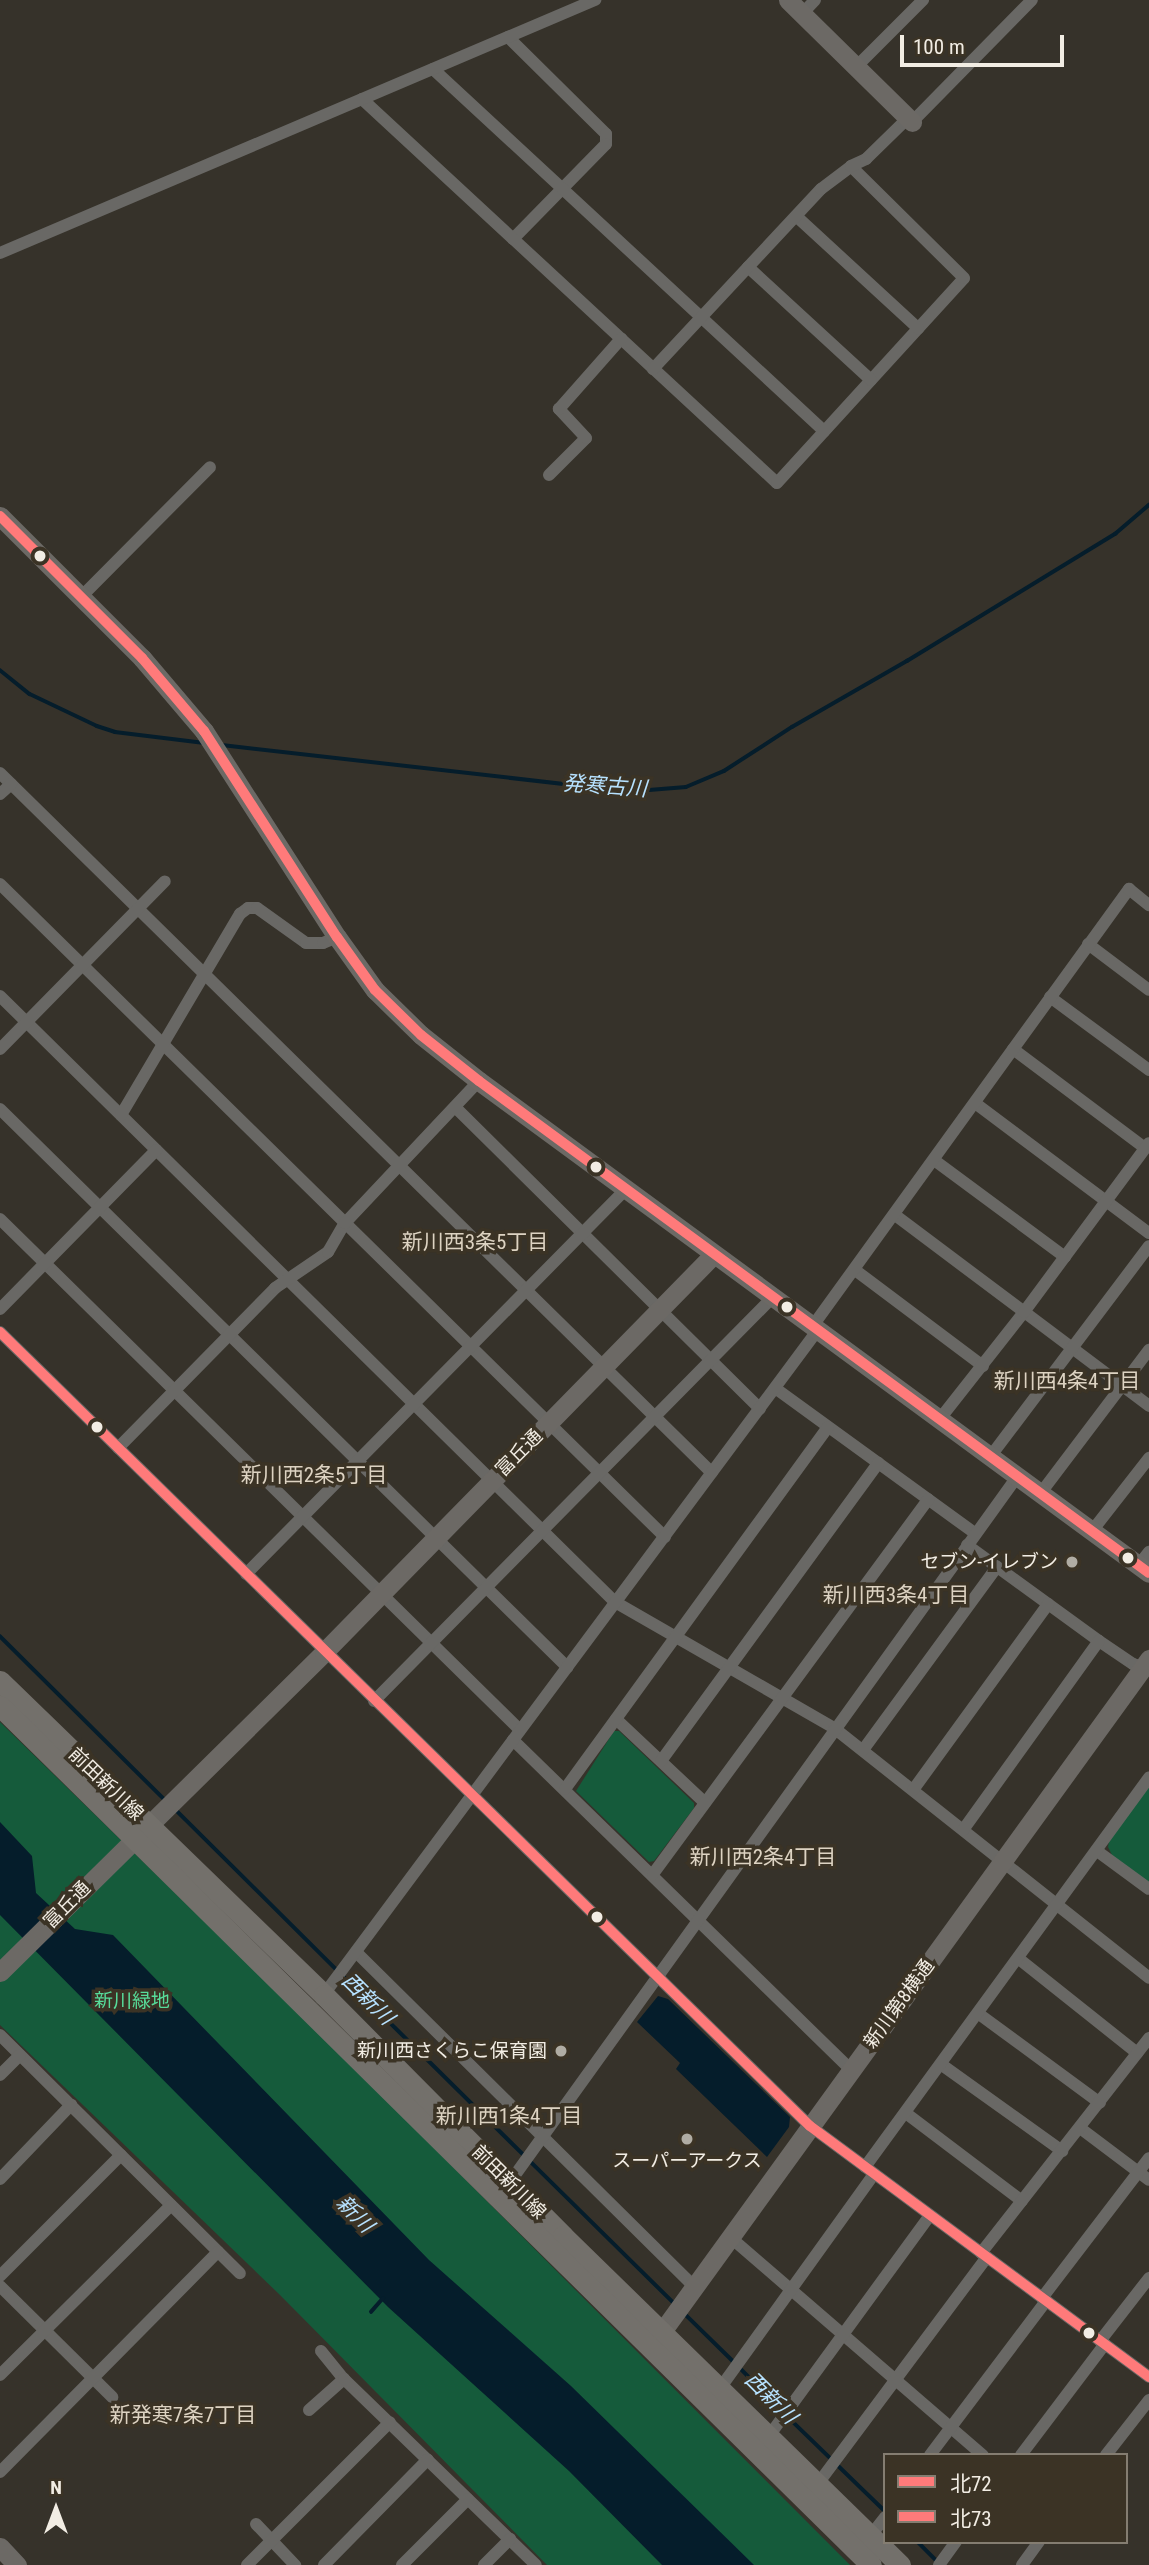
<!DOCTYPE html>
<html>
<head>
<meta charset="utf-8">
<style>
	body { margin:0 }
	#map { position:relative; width:1149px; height:2565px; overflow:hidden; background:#36322a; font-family:"Roboto Condensed","Noto Sans JP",sans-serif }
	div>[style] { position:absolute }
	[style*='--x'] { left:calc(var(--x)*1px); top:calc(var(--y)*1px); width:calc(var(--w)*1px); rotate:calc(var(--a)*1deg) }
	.green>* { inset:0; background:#155b3b }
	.water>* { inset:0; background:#051d2b }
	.stream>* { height:3.5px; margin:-1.75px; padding:0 1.75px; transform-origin:1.75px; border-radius:1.75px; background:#051d2b }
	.street>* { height:12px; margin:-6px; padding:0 6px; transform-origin:6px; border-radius:6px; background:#696865 }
	.secondary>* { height:19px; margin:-9.5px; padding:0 9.5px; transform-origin:9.5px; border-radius:9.5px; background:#6c6965 }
	.primary>* { height:21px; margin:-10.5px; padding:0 10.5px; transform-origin:10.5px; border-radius:10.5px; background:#73706b }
	.bus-1>* { height:10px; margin:-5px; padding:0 5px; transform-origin:5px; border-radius:5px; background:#ff7a7a }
	.bus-2>* { height:10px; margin:-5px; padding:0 5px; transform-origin:5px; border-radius:5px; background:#ff7a7a }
	.dots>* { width:19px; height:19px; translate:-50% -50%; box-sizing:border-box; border:4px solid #3b3325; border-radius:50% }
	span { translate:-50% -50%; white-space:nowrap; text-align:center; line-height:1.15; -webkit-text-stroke:7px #3b3325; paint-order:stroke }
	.street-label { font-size:19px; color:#f2ede4 }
	.poi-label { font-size:19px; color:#f2ede4 }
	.right { translate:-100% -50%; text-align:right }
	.park-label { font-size:19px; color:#57dc9a }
	.water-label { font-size:21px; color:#b7e2ff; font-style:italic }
	.neighbourhood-label { font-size:21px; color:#ddd3c2 }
	.legend { position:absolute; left:883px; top:2453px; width:245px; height:91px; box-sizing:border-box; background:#3b3325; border:2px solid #847d71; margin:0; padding:9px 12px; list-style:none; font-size:21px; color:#f2ede4 }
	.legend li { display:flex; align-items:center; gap:14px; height:35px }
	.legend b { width:35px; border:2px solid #847d71 }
	.north { position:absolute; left:21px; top:2474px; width:70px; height:70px; -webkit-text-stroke:5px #3b3325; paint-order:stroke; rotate:0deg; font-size:19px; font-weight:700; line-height:28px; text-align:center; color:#f2ede4 }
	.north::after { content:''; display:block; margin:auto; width:24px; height:32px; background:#f2ede4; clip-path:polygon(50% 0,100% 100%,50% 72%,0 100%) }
	.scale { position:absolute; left:900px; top:35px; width:164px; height:32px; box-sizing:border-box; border:4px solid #f2ede4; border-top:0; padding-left:9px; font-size:21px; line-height:24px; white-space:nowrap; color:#f2ede4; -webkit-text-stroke:5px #3b3325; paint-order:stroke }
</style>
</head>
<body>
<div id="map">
	<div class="green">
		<i style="clip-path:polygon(0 1722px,348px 2062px,850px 2565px,547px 2565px,280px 2295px,0 2025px)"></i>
		<i style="clip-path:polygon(614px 1731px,619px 1731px,694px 1803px,694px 1808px,654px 1861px,649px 1862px,576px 1791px)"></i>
		<i style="clip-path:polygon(1149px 1786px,1149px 1885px,1117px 1865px,1108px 1847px,1111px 1831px)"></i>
	</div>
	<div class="water">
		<i style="clip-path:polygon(0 1822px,32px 1856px,36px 1893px,75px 1929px,113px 1935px,429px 2260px,571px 2386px,754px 2565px,662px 2565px,569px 2471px,388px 2307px,0 1915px)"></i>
		<i style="clip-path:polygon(658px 1996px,668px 1999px,790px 2117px,789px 2127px,767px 2157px,676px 2069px,680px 2063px,637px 2022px)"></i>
	</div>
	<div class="stream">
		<i style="--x:0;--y:670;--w:38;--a:39"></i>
		<i style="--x:30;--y:694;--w:74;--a:25.5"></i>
		<i style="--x:97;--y:726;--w:19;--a:18"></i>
		<i style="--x:115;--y:732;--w:90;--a:7"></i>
		<i style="--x:222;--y:745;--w:372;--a:6.5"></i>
		<i style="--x:592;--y:787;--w:45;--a:5.1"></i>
		<i style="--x:637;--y:791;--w:49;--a:-4.7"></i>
		<i style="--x:686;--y:787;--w:41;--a:-22.8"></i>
		<i style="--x:724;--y:771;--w:81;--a:-32.9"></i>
		<i style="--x:792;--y:727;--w:133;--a:-29.9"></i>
		<i style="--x:907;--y:661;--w:244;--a:-31.4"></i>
		<i style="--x:1115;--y:534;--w:45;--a:-40.5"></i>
		<i style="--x:0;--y:1636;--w:234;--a:44.8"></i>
		<i style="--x:174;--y:1808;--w:231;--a:44.8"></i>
		<i style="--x:343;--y:1976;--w:255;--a:44.7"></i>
		<i style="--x:530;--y:2161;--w:202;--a:44.6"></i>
		<i style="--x:371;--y:2312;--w:18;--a:-49"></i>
		<i style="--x:684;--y:2313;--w:70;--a:44.4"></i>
		<i style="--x:739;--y:2367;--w:62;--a:45"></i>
		<i style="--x:788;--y:2417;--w:135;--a:44.1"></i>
		<i style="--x:918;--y:2542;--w:27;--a:45"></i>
	</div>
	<div class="street">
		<i style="--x:802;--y:14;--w:19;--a:-47"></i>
		<i style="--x:508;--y:37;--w:138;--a:44.7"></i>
		<i style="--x:606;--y:134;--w:10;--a:90"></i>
		<i style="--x:606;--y:144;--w:133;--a:134.4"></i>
		<i style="--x:856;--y:67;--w:95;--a:-45"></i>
		<i style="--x:433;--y:69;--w:533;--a:42.79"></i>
		<i style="--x:362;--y:99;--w:565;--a:42.78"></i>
		<i style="--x:777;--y:483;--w:277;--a:-47.6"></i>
		<i style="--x:964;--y:278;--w:159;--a:-135.3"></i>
		<i style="--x:912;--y:122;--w:171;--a:-45.5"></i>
		<i style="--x:796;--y:216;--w:166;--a:42.6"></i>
		<i style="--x:0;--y:253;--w:647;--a:-23.04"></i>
		<i style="--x:748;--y:267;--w:167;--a:42.6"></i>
		<i style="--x:653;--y:369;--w:246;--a:-47"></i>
		<i style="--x:821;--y:189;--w:38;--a:-37"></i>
		<i style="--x:851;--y:166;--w:17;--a:-25"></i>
		<i style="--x:866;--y:159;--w:59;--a:-44.3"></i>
		<i style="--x:549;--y:475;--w:52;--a:-45"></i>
		<i style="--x:586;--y:438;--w:40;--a:-133"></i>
		<i style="--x:559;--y:409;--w:94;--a:-48.5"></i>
		<i style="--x:81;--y:597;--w:183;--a:-45.2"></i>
		<i style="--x:0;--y:773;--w:998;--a:44.51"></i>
		<i style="--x:0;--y:794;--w:15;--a:-42"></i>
		<i style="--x:0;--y:884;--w:932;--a:44.48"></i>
		<i style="--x:1088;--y:944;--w:76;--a:37"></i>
		<i style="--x:0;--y:996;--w:863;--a:44.58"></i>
		<i style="--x:615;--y:1602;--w:253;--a:29.9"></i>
		<i style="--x:834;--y:1728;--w:402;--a:38.4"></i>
		<i style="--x:1050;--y:997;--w:123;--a:36.4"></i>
		<i style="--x:0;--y:1049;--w:235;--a:-45.5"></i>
		<i style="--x:1013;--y:1049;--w:165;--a:36.9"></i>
		<i style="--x:975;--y:1103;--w:217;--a:36.8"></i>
		<i style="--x:455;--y:1107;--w:429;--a:44.7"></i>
		<i style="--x:0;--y:1109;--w:796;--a:44.54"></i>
		<i style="--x:121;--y:1115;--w:234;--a:-59.4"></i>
		<i style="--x:240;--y:914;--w:10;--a:-37"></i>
		<i style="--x:248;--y:908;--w:9;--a:0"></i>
		<i style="--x:257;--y:908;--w:60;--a:35.5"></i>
		<i style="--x:306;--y:943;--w:17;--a:0"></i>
		<i style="--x:323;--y:943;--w:15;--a:-23"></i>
		<i style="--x:934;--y:1160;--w:163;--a:36.5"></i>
		<i style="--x:895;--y:1215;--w:318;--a:36.9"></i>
		<i style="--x:0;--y:1219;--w:729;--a:44.5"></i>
		<i style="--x:855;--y:1270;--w:160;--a:36.9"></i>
		<i style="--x:0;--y:1309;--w:223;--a:-45.5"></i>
		<i style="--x:812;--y:1327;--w:541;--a:-54.11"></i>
		<i style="--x:1129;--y:889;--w:26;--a:39"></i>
		<i style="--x:0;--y:1332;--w:1134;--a:44.43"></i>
		<i style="--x:810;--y:2126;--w:422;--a:36.5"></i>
		<i style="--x:775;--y:1388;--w:248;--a:36"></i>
		<i style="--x:939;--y:1420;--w:137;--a:-51.8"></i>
		<i style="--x:1024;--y:1312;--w:210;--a:-53.5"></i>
		<i style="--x:118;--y:1448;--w:224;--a:-45.5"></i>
		<i style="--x:275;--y:1288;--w:64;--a:-34.2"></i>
		<i style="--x:328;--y:1252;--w:34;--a:-60"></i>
		<i style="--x:345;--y:1223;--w:195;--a:-46.7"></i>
		<i style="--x:990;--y:1457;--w:264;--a:-53"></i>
		<i style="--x:1040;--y:1494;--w:181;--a:-52.9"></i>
		<i style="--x:1092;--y:1531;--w:93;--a:-52"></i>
		<i style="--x:967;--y:1545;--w:163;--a:36"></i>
		<i style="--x:1099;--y:1641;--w:41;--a:34.1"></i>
		<i style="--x:1133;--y:1664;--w:17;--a:17"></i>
		<i style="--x:1138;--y:1566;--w:18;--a:-52"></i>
		<i style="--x:246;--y:1574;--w:541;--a:-45.37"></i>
		<i style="--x:374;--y:1701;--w:568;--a:-45.36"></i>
		<i style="--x:616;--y:1719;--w:122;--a:43.3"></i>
		<i style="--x:513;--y:1740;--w:472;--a:44.3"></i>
		<i style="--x:863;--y:1750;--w:227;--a:-53.8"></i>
		<i style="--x:661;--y:1761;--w:369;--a:-53.9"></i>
		<i style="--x:565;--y:1789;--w:447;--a:-54"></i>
		<i style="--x:913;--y:1790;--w:230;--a:-54"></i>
		<i style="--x:963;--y:1830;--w:233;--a:-54.3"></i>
		<i style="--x:1097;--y:1851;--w:64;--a:36.2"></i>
		<i style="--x:653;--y:1874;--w:465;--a:-53.7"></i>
		<i style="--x:356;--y:1952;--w:475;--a:44.7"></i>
		<i style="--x:1019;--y:1959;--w:151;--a:38.5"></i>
		<i style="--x:322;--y:1997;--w:830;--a:-53.38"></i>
		<i style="--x:979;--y:2014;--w:150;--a:36.3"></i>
		<i style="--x:0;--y:2035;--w:338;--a:44.8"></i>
		<i style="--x:942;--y:2065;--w:148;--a:35.6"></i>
		<i style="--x:0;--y:2075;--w:28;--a:-45"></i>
		<i style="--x:907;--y:2114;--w:144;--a:37.1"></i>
		<i style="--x:1080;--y:2128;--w:86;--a:37"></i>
		<i style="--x:865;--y:2167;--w:482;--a:-53.9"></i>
		<i style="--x:0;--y:2179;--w:103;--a:-46.2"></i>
		<i style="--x:510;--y:2182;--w:868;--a:-54.28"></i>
		<i style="--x:730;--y:2237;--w:334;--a:40.8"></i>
		<i style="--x:981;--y:2253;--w:273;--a:-52"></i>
		<i style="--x:0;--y:2276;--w:171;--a:-45"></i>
		<i style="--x:0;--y:2286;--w:158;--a:44.7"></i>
		<i style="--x:1042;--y:2298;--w:176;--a:-52.6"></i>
		<i style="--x:1100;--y:2341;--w:80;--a:-52.1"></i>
		<i style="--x:321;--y:2351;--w:36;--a:51"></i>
		<i style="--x:0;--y:2375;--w:241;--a:-44.8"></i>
		<i style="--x:721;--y:2387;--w:262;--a:-54.3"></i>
		<i style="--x:309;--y:2410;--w:47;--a:-41.5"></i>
		<i style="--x:344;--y:2379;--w:267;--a:44.1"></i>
		<i style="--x:769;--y:2436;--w:273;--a:-53.9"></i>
		<i style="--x:930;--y:2455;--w:193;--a:-53"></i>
		<i style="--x:1021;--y:2455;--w:139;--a:-52.9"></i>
		<i style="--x:1106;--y:2455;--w:70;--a:-52"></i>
		<i style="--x:0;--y:2472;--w:310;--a:-45.3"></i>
		<i style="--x:817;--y:2485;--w:284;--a:-53.3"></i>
		<i style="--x:256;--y:2524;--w:57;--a:46.4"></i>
		<i style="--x:868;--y:2539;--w:28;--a:-52"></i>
		<i style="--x:247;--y:2565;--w:202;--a:-45"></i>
		<i style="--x:324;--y:2565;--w:148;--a:-45.5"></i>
		<i style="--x:402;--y:2565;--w:93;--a:-45"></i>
		<i style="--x:484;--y:2565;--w:37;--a:-45"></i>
		<i style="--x:939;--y:2565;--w:29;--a:-54"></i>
		<i style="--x:1022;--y:2565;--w:29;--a:-54"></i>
	</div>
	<div class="secondary">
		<i style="--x:788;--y:0;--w:174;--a:44.5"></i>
		<i style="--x:0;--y:516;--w:201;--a:45"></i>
		<i style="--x:142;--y:658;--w:96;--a:49.7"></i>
		<i style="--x:204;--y:731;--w:245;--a:57.2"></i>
		<i style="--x:337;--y:937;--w:65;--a:54.4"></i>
		<i style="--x:375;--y:990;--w:64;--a:44.4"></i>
		<i style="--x:421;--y:1035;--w:74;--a:38.4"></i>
		<i style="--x:479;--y:1081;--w:831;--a:36.29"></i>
		<i style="--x:0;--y:1972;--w:455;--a:-44.6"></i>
		<i style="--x:324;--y:1652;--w:557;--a:-45.58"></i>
		<i style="--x:653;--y:2344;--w:846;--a:-54.09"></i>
		<i style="--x:0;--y:2547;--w:25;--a:47"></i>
	</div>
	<div class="primary">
		<i style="--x:0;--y:1681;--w:451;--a:44.1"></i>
		<i style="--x:324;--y:1995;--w:339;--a:45.2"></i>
		<i style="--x:563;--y:2236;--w:471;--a:44.3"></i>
		<i style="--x:0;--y:1706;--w:1223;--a:44.6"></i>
	</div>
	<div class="bus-1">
		<i style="--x:0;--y:1332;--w:1134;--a:44.43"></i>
		<i style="--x:810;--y:2126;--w:422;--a:36.5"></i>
	</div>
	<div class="bus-2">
		<i style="--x:0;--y:516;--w:201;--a:45"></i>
		<i style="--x:142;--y:658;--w:96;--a:49.7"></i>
		<i style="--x:204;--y:731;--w:245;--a:57.2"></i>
		<i style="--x:337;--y:937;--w:65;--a:54.4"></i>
		<i style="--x:375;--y:990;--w:64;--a:44.4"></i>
		<i style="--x:421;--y:1035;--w:74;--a:38.4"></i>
		<i style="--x:479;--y:1081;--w:831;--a:36.29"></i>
	</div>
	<div class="dots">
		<i style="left:40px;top:556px;background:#f2ede4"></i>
		<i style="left:596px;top:1167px;background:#f2ede4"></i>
		<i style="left:787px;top:1307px;background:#f2ede4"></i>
		<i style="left:97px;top:1427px;background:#f2ede4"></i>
		<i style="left:1128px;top:1558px;background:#f2ede4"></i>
		<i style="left:1072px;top:1562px;background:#b0aca3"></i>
		<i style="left:597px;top:1917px;background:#f2ede4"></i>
		<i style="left:561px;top:2051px;background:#b0aca3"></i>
		<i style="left:687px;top:2139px;background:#b0aca3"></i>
		<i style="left:1089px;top:2333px;background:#f2ede4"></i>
	</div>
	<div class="street-label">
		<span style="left:519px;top:1453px;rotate:-45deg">富丘通</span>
		<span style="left:106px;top:1784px;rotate:44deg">前田新川線</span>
		<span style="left:67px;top:1905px;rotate:-45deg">富丘通</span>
		<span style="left:899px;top:2004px;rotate:-54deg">新川第8横通</span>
		<span style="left:509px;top:2182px;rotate:45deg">前田新川線</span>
	</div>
	<div class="poi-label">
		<span class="right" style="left:1058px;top:1562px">セブン-イレブン</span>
		<span class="right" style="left:547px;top:2051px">新川西さくらこ保育園</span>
		<span style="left:687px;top:2161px">スーパーアークス</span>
	</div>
	<div class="park-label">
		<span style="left:132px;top:2001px">新川緑地</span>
	</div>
	<div class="water-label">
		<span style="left:605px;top:786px;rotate:4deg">発寒古川</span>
		<span style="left:368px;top:1999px;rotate:45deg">西新川</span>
		<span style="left:355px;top:2214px;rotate:45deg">新川</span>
		<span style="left:771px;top:2398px;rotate:45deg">西新川</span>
	</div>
	<div class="neighbourhood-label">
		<span style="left:475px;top:1242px">新川西3条5丁目</span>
		<span style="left:1067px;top:1381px">新川西4条4丁目</span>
		<span style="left:314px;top:1475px">新川西2条5丁目</span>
		<span style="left:896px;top:1595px">新川西3条4丁目</span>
		<span style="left:763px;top:1857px">新川西2条4丁目</span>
		<span style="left:509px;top:2116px">新川西1条4丁目</span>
		<span style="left:183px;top:2415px">新発寒7条7丁目</span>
	</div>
	<ul class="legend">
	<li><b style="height:9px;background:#ff7a7a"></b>北72</li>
	<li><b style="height:9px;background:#ff7a7a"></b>北73</li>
	</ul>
	<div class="north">N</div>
	<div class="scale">100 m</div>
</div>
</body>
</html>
